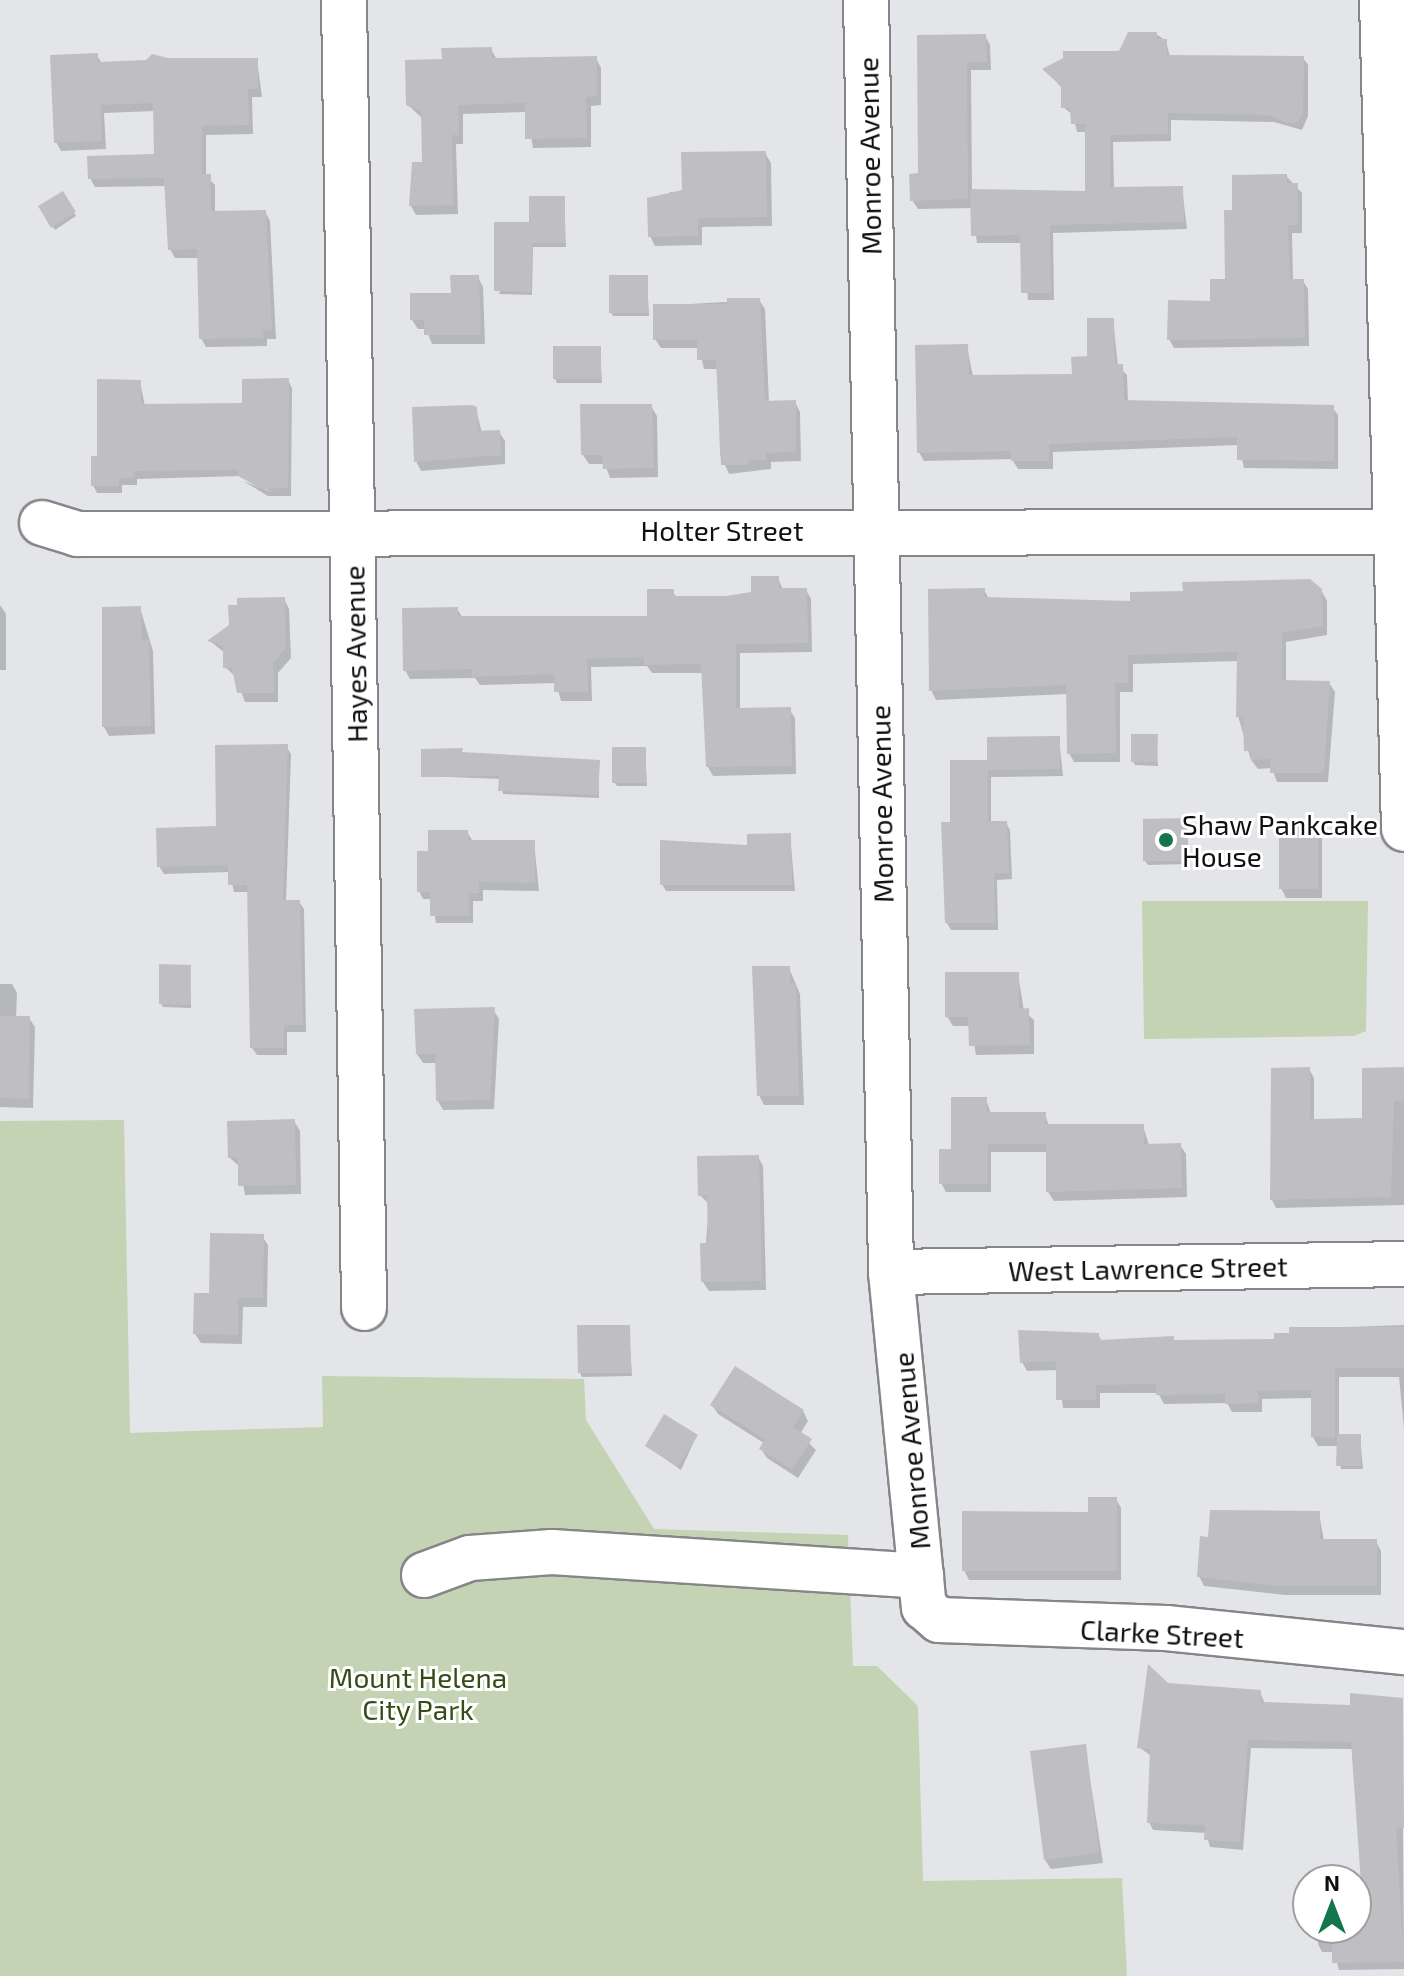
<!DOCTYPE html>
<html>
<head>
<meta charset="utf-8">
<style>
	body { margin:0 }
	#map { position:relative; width:1404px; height:1976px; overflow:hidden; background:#e4e5e9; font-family:"Exo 2",sans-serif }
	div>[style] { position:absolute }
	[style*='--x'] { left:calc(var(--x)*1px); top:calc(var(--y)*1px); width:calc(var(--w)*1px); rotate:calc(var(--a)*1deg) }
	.green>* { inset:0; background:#c3d3b3 }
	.shadow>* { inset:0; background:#0003 }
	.building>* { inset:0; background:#bfbfc3 }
	.roads { filter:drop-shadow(2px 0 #86868a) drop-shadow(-2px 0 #86868a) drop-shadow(0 2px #86868a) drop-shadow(0 -2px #86868a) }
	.minor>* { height:44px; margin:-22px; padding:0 22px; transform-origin:22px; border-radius:22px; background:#fff }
	.dots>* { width:22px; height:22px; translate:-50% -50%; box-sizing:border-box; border:4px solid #fff; border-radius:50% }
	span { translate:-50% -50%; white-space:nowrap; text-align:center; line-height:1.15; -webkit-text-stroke:6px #fff; paint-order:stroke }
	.street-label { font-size:28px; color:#0f1011 }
	.poi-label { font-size:28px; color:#0f1011 }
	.left { translate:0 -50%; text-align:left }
	.park-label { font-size:28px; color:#354c17 }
	.north { position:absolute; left:1292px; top:1864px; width:80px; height:80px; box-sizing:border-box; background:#fff; border:2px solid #9f9fa0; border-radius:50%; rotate:0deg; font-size:22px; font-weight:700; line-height:32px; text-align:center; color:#0f1011 }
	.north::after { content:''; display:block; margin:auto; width:28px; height:36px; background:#15764d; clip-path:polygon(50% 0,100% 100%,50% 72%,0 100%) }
</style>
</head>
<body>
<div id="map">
	<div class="green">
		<i style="clip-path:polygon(1142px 901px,1368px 901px,1366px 1031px,1354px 1036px,1144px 1039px)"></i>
		<i style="clip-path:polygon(124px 1120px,130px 1433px,323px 1427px,322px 1376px,584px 1379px,586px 1420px,654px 1529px,848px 1535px,853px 1666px,877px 1666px,918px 1706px,923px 1881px,1122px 1878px,1127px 1976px,0 1976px,0 1121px)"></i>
	</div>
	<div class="shadow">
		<i style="clip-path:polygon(1156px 34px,1166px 41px,1170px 57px,1303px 58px,1308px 65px,1308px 116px,1302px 130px,1274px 122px,1171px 120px,1171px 141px,1113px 142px,1114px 189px,1182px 188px,1187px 229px,1053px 233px,1054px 300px,1028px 300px,1023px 243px,977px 243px,972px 208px,918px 209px,912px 200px,920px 175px,919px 37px,985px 36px,990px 45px,991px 70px,971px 70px,972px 191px,1087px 193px,1087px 132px,1077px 132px,1073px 115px,1063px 107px,1063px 89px,1045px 70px,1121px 53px)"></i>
		<i style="clip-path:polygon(491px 49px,497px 60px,596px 58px,601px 68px,601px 105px,591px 106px,591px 147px,533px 148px,527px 112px,463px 114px,463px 144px,456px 144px,458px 214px,416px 215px,411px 206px,424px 164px,423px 119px,408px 105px,444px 61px)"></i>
		<i style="clip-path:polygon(97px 55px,102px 64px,257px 60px,262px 97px,252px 97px,253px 134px,206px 135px,206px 176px,215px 185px,215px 213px,265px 212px,270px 221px,276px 339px,267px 339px,267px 346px,206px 347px,201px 338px,199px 258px,175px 258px,170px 249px,166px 186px,95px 187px,90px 178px,156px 156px,155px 111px,104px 113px,106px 149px,61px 151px,56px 142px)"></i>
		<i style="clip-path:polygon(765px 153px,771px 163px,772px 226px,702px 227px,702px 245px,655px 246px,650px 236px,670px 192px,684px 192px)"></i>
		<i style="clip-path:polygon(1286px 176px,1302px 193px,1302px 233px,1292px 233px,1293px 281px,1303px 281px,1308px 289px,1309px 346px,1174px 348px,1169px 339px,1212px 303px,1227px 281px,1234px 212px)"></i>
		<i style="clip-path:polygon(62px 194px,76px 216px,55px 230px,41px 207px)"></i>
		<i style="clip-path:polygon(564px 198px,566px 247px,533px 247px,532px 295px,499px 294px,531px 224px)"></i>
		<i style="clip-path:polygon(478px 277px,483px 287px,485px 344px,432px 344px,426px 329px,418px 329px,412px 320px)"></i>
		<i style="clip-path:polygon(647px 277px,649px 316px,613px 316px,611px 312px)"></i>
		<i style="clip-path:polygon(759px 300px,765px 309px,769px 403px,795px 402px,800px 412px,801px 461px,771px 462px,771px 469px,729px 474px,720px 454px,718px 369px,704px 369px,699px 348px,661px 348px,655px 339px,655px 306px)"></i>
		<i style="clip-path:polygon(1113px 320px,1118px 366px,1127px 375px,1128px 402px,1332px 407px,1338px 415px,1338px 469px,1244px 468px,1239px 445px,1053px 452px,1053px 469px,1018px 469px,1012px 459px,924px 461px,919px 452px,967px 346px,973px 377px,1074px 376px)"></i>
		<i style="clip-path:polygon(600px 348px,602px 383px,557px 383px,555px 379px)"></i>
		<i style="clip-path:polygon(288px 380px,292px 388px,291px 496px,268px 496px,243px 481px,272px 492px,241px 476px,137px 479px,137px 485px,122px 485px,122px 493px,97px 493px,93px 485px,99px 458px,140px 382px,145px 406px,244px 405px)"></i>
		<i style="clip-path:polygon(651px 406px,657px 416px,658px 477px,610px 478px,605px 464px,589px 464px,583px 455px)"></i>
		<i style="clip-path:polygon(476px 409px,482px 433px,499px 432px,505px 441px,505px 464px,421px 471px,416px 461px)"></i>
		<i style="clip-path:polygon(778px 578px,783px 590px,806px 590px,811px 599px,812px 652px,740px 653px,740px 709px,789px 709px,795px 718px,796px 774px,713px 776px,708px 767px,703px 673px,652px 673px,647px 666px,591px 667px,592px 701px,561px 701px,556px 683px,480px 685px,475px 678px,410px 679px,405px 670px,457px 609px,463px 618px,649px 618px,672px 591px,677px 598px,727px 598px,753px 593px)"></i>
		<i style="clip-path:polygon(984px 590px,989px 599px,1132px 603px,1321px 590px,1327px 601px,1327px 635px,1286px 642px,1286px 682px,1329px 683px,1335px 692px,1328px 782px,1277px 782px,1272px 768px,1258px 769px,1251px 760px,1238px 716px,1238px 661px,1133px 664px,1133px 692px,1120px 692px,1120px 762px,1074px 762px,1069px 753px,1068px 694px,936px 700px,931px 690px)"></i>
		<i style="clip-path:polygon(284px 599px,289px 609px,291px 658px,278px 673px,278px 702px,245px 702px,236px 677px,225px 667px,225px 653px,210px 641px)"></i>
		<i style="clip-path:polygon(0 605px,6px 614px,6px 670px,0 670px)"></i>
		<i style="clip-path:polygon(140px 608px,153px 651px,155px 734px,109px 736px,104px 727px)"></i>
		<i style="clip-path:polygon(1156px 736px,1158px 766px,1135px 765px,1133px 761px)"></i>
		<i style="clip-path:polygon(1059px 738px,1063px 776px,991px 777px,991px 823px,1006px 823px,1010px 830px,1012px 879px,997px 880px,998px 930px,951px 930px,947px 923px,952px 824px,989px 762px)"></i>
		<i style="clip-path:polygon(286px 746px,291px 754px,286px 902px,299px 902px,304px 909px,306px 1032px,287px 1032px,287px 1055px,257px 1055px,252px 1048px,249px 892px,234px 892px,230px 872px,164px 874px,159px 866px,218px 828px)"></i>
		<i style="clip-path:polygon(645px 749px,647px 786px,617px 786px,614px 782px)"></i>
		<i style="clip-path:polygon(598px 762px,599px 798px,503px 794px,501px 779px,423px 776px)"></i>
		<i style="clip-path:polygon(1187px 820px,1189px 864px,1148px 865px,1145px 861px)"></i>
		<i style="clip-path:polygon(1317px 824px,1322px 834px,1322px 898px,1286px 898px,1281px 888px)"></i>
		<i style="clip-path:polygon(467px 832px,472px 840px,534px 842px,539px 891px,483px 890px,483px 901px,473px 901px,473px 923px,436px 923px,432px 899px,423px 899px,419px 891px,430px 853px)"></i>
		<i style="clip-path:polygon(790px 835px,795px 891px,666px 891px,662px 884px)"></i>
		<i style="clip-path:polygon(190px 967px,191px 1008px,163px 1007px,161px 1003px)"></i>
		<i style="clip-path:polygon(789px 968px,800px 994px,804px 1105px,764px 1105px,759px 1095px)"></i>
		<i style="clip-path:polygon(1018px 974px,1024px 1011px,1034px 1020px,1034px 1054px,976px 1055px,971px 1026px,953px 1026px,947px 1016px)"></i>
		<i style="clip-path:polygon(0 984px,12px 984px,17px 993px,16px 1018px,29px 1018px,35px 1027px,33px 1108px,0 1107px)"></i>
		<i style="clip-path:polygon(493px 1009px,499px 1019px,494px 1109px,443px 1110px,438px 1101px,437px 1063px,423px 1063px,417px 1054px)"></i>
		<i style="clip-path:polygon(1309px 1069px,1314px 1078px,1314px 1120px,1364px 1120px,1404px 1069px,1404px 1205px,1276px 1208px,1272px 1200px)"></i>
		<i style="clip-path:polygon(986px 1099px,991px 1114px,1045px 1114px,1049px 1126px,1143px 1126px,1149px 1145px,1180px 1145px,1186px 1154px,1187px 1197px,1054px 1201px,1048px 1192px,1048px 1152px,991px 1152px,991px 1192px,946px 1192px,941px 1183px,953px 1151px)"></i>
		<i style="clip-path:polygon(294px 1121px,300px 1131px,301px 1194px,245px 1195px,240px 1167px,230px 1158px)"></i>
		<i style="clip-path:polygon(758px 1157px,763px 1166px,766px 1290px,709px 1291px,703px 1282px,709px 1204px,700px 1195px)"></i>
		<i style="clip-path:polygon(262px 1236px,268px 1245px,267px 1307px,243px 1307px,242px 1344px,201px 1343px,195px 1334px,211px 1295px)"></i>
		<i style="clip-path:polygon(1404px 1325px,1404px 1428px,1399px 1377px,1339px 1377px,1339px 1436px,1360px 1436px,1363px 1469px,1341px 1469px,1338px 1446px,1318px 1446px,1313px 1437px,1313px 1398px,1262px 1399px,1262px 1412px,1232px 1412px,1227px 1403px,1164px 1404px,1158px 1393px,1100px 1393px,1100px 1408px,1063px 1408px,1058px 1370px,1027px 1371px,1022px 1362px,1098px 1334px,1102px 1342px,1276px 1341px,1291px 1335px,1291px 1329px)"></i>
		<i style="clip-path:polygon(629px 1327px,632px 1376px,582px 1377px,580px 1373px)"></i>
		<i style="clip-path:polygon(712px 1405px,803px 1411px,808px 1421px,800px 1434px,816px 1450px,798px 1478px,767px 1458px,761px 1449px,765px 1444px,718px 1414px)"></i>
		<i style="clip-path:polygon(696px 1437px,681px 1470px,647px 1446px)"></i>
		<i style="clip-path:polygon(1116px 1499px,1121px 1508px,1121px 1580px,969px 1580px,964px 1570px)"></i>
		<i style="clip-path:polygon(1319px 1513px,1324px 1541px,1376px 1541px,1381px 1551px,1381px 1595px,1285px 1595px,1204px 1586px,1199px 1576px,1209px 1539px)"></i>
		<i style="clip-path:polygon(1167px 1684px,1260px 1692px,1265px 1704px,1352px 1708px,1402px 1700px,1404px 1969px,1339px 1970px,1334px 1952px,1322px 1952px,1318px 1944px,1318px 1928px,1356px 1928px,1356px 1915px,1365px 1914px,1353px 1749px,1251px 1748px,1243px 1850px,1210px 1847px,1206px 1833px,1153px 1830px,1149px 1822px,1151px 1756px,1139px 1747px)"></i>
		<i style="clip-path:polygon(1085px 1746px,1103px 1863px,1051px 1869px,1045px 1860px)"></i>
	</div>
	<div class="building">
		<i style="clip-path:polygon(1128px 32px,1157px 32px,1157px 39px,1167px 39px,1167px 55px,1304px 56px,1303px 113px,1297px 123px,1287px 123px,1268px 115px,1168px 113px,1168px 134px,1110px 135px,1110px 187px,1183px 186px,1184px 222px,1050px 225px,1051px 293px,1021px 293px,1020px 235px,971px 236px,970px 189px,1085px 191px,1085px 124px,1071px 124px,1070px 108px,1061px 108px,1061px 86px,1042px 69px,1063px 58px,1063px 51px,1119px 51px)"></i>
		<i style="clip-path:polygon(986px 34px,987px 62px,967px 62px,968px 199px,910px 201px,909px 174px,918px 173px,917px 35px)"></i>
		<i style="clip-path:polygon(492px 47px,492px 58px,597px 56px,597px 96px,586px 97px,587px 138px,525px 139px,525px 103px,458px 105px,459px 135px,452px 135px,453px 205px,409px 206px,412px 162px,422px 162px,421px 112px,406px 105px,405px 60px,442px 59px,441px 48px)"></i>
		<i style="clip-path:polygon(98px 53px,98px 62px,146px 60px,152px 54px,168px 58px,258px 58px,258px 89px,248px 89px,249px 125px,202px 126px,202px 174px,211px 174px,211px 211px,266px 210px,272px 330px,263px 331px,263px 338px,199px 339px,197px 249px,168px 250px,164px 178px,88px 179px,87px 156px,154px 154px,153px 103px,101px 105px,102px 141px,54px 143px,50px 55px)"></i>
		<i style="clip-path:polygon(766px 151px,767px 217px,698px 218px,698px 236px,648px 237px,647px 198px,682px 190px,681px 152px)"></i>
		<i style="clip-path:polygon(1287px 174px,1287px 183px,1298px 183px,1298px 225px,1288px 225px,1290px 279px,1304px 279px,1305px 338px,1167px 340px,1168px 300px,1210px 301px,1210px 279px,1225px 279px,1224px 210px,1232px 210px,1232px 175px)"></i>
		<i style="clip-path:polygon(63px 191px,76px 212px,51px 228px,38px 206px)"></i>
		<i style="clip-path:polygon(529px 196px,565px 196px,565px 243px,532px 243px,531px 292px,494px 291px,494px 222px,529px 222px)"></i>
		<i style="clip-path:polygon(450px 275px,479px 275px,481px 335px,424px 335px,424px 320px,410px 320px,410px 293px,451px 293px)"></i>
		<i style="clip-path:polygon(609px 275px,648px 275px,648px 313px,609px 313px)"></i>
		<i style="clip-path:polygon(727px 298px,760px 298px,765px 401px,796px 400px,796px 452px,766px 453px,767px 460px,748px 460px,748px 465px,721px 465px,716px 360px,697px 360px,697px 340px,653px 340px,653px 304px,727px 304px)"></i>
		<i style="clip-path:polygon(1087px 318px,1114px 318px,1115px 364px,1123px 364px,1124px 400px,1334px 405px,1334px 461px,1237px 460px,1237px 437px,1049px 444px,1049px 461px,1011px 461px,1011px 451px,917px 453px,915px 345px,968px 344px,969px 375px,1072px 374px,1071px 357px,1087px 356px)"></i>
		<i style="clip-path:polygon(553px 346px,601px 346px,601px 379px,553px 379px)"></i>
		<i style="clip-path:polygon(289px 378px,288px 488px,262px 489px,238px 476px,238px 470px,134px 471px,134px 478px,119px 478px,119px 486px,91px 486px,91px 456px,97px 456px,97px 379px,141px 380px,141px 404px,242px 403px,242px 379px)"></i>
		<i style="clip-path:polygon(580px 404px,652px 404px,654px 468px,603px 469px,602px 455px,581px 455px)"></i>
		<i style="clip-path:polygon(472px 405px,477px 407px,478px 431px,500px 430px,501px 455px,414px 462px,412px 407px)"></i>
		<i style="clip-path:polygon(751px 576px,779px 576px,779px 588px,807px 588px,808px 643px,736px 644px,736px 708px,791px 707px,792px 766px,706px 767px,701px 664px,644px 665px,644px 657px,587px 659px,588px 692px,554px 692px,554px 674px,472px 677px,472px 669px,403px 671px,402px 608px,458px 607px,458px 616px,647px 616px,647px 589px,674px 589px,674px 596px,726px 596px,751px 592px)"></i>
		<i style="clip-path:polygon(1310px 579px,1322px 589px,1323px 626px,1282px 633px,1282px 680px,1330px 681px,1324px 773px,1270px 773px,1270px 759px,1251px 760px,1251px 751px,1244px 751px,1243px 717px,1236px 717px,1237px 652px,1128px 655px,1128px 683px,1115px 683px,1116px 753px,1067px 754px,1066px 685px,929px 691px,928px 589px,985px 588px,985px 597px,1130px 601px,1130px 592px,1183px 591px,1182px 582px)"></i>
		<i style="clip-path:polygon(285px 597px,286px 648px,273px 663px,274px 693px,237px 693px,232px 668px,223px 668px,223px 646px,207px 641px,229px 625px,228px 605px,237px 605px,237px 598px)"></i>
		<i style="clip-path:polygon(141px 606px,142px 640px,149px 640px,151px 726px,102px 727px,102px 607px)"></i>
		<i style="clip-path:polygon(1131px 734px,1158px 734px,1157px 762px,1131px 762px)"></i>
		<i style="clip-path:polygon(1060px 736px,1060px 769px,988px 770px,988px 821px,1007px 821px,1009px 873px,994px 873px,995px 923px,945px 923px,941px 822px,950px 822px,950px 760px,987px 760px,987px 737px)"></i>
		<i style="clip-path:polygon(288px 744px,283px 900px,300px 900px,303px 1025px,284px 1025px,284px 1048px,250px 1048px,247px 885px,228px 885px,228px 865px,157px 867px,156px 828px,216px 826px,215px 745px)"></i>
		<i style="clip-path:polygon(612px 747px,646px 747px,646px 783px,612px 783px)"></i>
		<i style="clip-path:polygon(463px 748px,462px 752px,600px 760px,598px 795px,498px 791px,499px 776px,421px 777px,421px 749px)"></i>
		<i style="clip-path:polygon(1188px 818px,1188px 861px,1143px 861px,1143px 819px)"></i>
		<i style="clip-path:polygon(1279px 822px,1318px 822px,1318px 889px,1279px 889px)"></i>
		<i style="clip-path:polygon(428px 830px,468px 830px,468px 840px,535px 840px,535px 883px,479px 882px,479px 893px,469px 893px,469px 916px,430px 916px,430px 892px,417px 892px,417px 851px,428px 851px)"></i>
		<i style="clip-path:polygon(791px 833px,792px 885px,660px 885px,660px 840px,747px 845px,747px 834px)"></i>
		<i style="clip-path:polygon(159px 964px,191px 965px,190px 1005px,159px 1004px)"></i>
		<i style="clip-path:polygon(752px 966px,790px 966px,790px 983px,796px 983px,799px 1096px,757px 1096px)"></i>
		<i style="clip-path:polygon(945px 972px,1019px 972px,1019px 1009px,1029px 1008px,1030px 1045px,969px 1046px,968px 1017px,945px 1017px)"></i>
		<i style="clip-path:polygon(495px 1007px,490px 1100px,436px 1101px,435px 1054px,416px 1054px,414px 1009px)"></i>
		<i style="clip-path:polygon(0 1016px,30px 1016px,29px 1099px,0 1098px)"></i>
		<i style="clip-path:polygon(1310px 1067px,1310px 1119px,1362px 1118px,1362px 1068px,1404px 1067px,1404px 1101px,1394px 1101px,1391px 1197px,1270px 1200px,1271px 1068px)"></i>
		<i style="clip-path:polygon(951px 1097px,987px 1097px,987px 1112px,1046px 1112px,1046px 1144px,988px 1144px,988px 1184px,939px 1184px,939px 1149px,951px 1149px)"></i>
		<i style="clip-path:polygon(295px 1119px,296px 1185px,238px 1186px,238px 1158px,228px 1158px,227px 1121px)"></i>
		<i style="clip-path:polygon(1046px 1124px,1144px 1124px,1144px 1144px,1181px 1143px,1182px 1188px,1046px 1192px)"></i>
		<i style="clip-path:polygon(759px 1155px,762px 1281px,701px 1282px,700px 1243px,708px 1243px,707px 1195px,698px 1196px,697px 1156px)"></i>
		<i style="clip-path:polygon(210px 1233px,264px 1234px,263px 1298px,238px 1298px,238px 1335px,193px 1334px,194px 1293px,209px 1293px)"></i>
		<i style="clip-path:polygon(577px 1325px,630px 1325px,631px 1373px,578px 1373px)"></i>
		<i style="clip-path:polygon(1289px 1327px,1404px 1327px,1404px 1368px,1335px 1368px,1335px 1438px,1311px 1437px,1311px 1390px,1258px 1391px,1258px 1403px,1225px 1404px,1225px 1394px,1156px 1395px,1156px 1384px,1096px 1385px,1096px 1400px,1056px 1400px,1056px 1361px,1020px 1363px,1018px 1330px,1099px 1333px,1099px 1340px,1174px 1336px,1174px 1340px,1274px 1339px,1274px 1333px,1289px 1333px)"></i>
		<i style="clip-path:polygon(735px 1366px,804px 1410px,793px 1427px,812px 1439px,792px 1469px,759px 1449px,765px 1439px,710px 1405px)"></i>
		<i style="clip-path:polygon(664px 1414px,698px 1435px,678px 1467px,645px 1446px)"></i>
		<i style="clip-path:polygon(1337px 1434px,1361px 1434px,1361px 1466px,1336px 1466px)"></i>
		<i style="clip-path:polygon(1088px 1497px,1117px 1497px,1117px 1571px,962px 1571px,962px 1511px,1088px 1512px)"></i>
		<i style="clip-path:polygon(1210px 1510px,1320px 1511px,1320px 1539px,1377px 1539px,1377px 1586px,1278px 1586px,1197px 1577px,1200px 1536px,1208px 1537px)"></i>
		<i style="clip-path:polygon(1148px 1664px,1168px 1683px,1261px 1690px,1261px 1702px,1350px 1705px,1350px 1693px,1403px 1698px,1404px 1828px,1396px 1828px,1404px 1962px,1332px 1963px,1332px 1928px,1356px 1928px,1356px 1913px,1363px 1912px,1351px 1742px,1248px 1740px,1240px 1842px,1204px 1840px,1205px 1825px,1147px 1823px,1150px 1749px,1137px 1748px)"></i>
		<i style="clip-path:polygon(1086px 1744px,1099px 1853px,1044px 1860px,1030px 1751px)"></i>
	</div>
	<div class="roads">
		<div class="minor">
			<i style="--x:344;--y:0;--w:1308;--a:89.12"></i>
			<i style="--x:866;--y:0;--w:1272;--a:88.87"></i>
			<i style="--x:891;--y:1272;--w:337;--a:84.4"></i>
			<i style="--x:924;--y:1607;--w:20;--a:41"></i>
			<i style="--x:939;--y:1620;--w:227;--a:2"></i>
			<i style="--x:1166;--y:1628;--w:239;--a:5.8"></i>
			<i style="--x:1382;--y:0;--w:829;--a:88.48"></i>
			<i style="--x:42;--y:523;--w:37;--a:17"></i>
			<i style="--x:77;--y:534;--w:1327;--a:-0.09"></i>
			<i style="--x:891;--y:1272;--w:513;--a:-0.89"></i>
			<i style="--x:424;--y:1575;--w:49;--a:-20.3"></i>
			<i style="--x:470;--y:1558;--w:82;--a:-4.2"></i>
			<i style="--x:552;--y:1552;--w:370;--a:3.7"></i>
		</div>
	</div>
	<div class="dots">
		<i style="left:1166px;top:840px;background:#15764d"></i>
	</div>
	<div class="street-label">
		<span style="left:869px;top:156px;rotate:-91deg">Monroe Avenue</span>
		<span style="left:722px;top:530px">Holter Street</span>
		<span style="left:355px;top:654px;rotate:-91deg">Hayes Avenue</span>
		<span style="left:881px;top:804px;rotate:-91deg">Monroe Avenue</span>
		<span style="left:1148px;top:1268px;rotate:-1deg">West Lawrence Street</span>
		<span style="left:911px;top:1451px;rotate:-95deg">Monroe Avenue</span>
		<span style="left:1162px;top:1633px;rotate:3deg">Clarke Street</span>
	</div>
	<div class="poi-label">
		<span class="left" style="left:1182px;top:840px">Shaw Pankcake<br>House</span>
	</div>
	<div class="park-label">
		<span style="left:418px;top:1693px">Mount Helena<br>City Park</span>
	</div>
	<div class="north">N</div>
</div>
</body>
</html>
